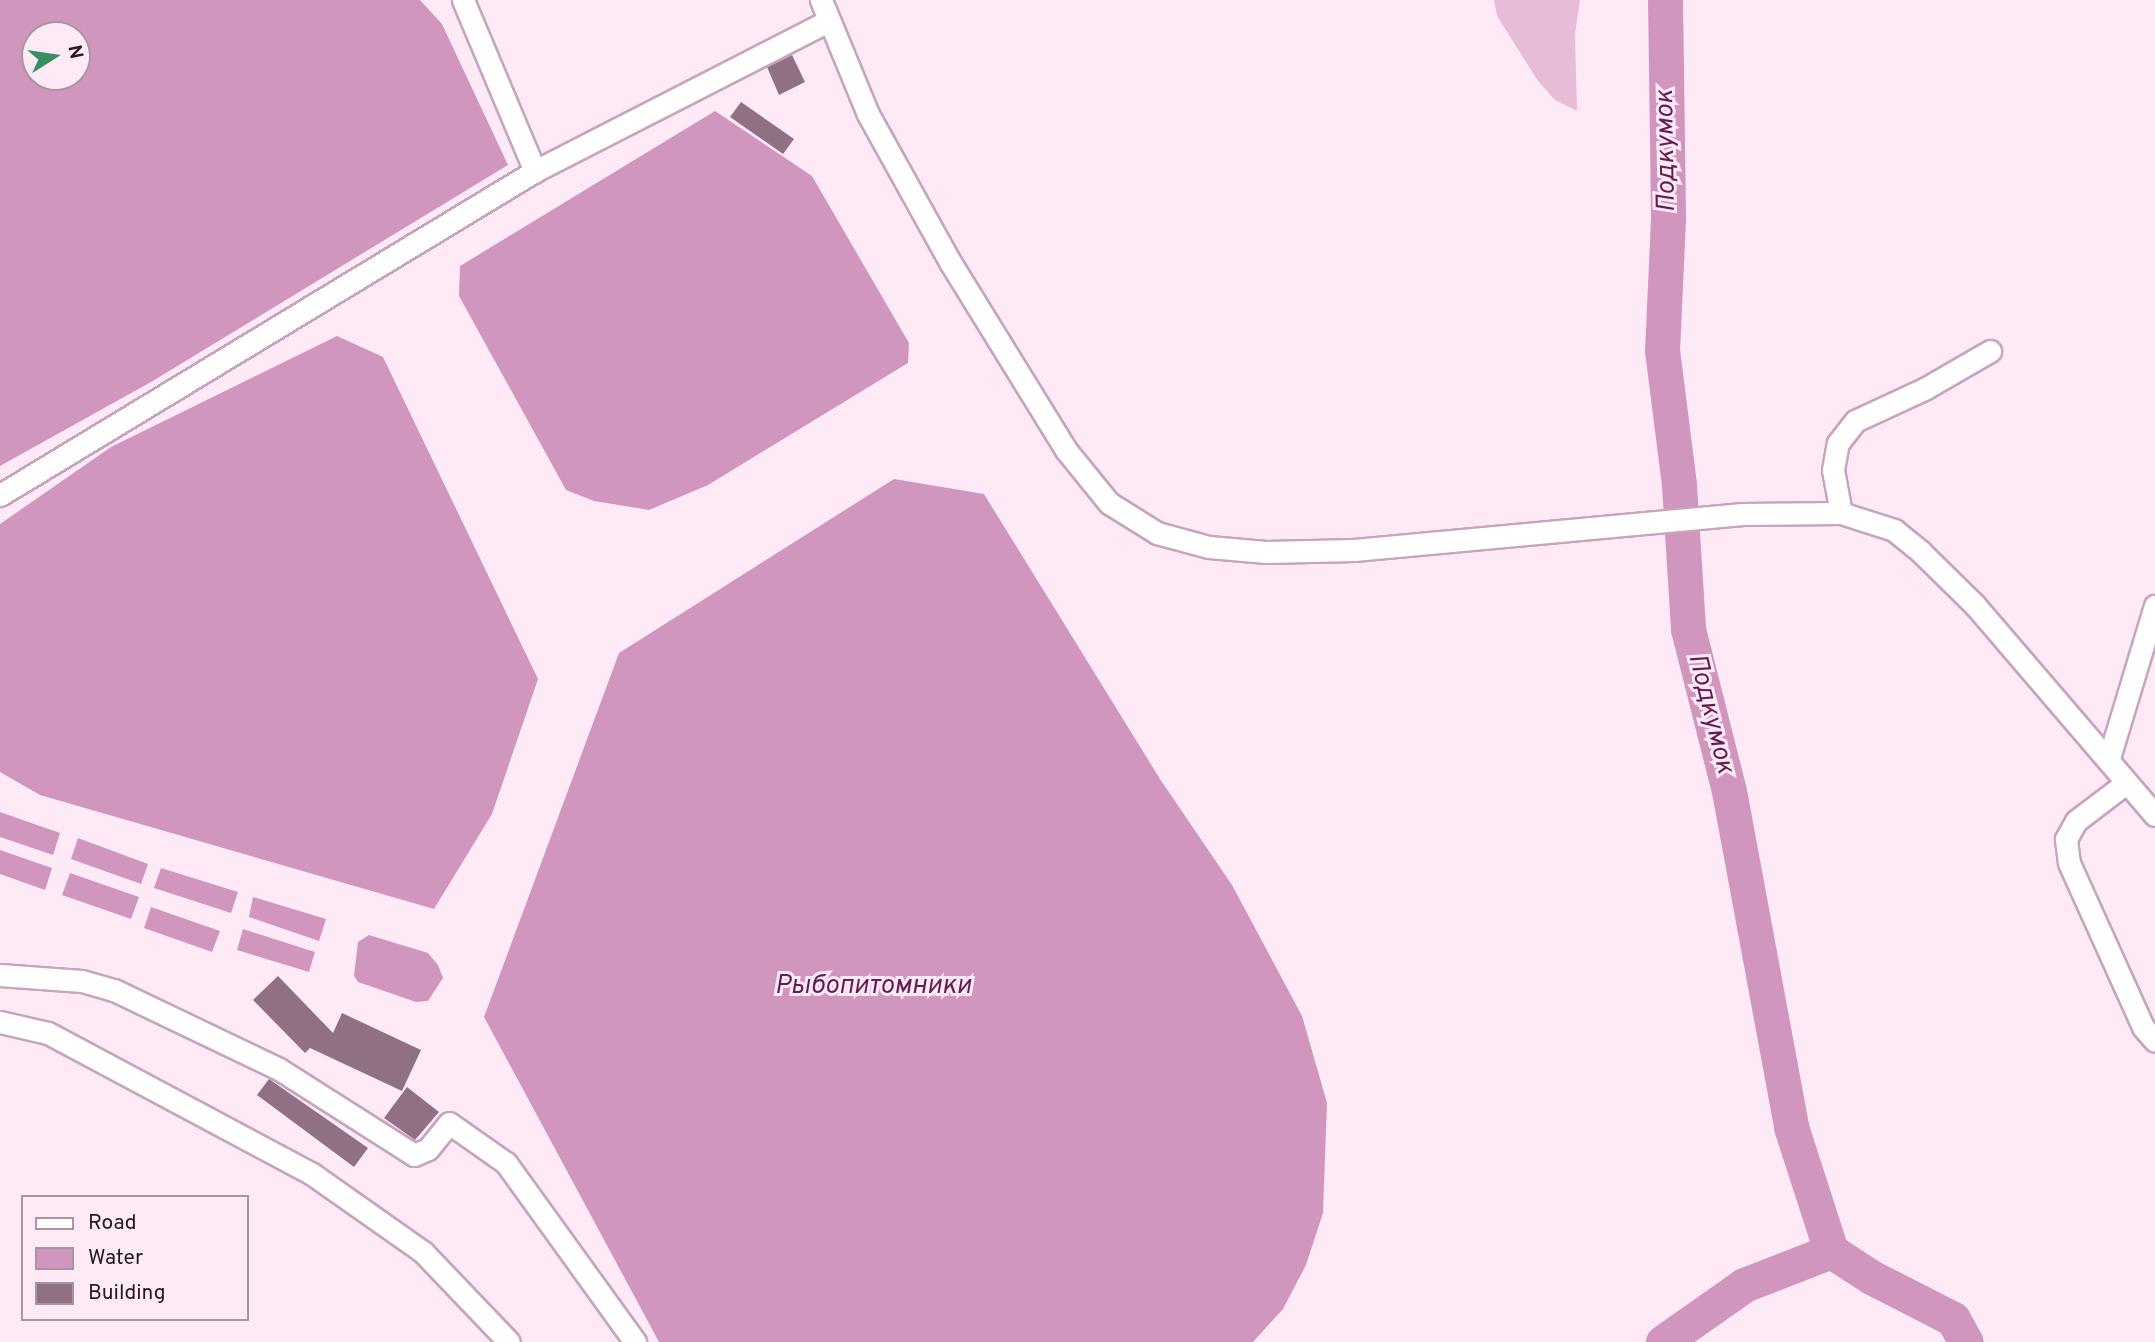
<!DOCTYPE html>
<html>
<head>
<meta charset="utf-8">
<style>
	body { margin:0 }
	#map { position:relative; width:2155px; height:1342px; overflow:hidden; background:#fee9f7; font-family:Overpass,sans-serif }
	div>[style] { position:absolute }
	[style*='--x'] { left:calc(var(--x)*1px); top:calc(var(--y)*1px); width:calc(var(--w)*1px); rotate:calc(var(--a)*1deg) }
	.green>* { inset:0; background:#e6bcd8 }
	.water>* { inset:0; background:#d096be }
	.river>* { height:35px; margin:-17.5px; padding:0 17.5px; transform-origin:17.5px; border-radius:17.5px; background:#d096be }
	.building>* { inset:0; background:#8f7085 }
	.roads { filter:drop-shadow(2px 0 #c7a5bc) drop-shadow(-2px 0 #c7a5bc) drop-shadow(0 2px #c7a5bc) drop-shadow(0 -2px #c7a5bc) }
	.minor>* { height:21px; margin:-10.5px; padding:0 10.5px; transform-origin:10.5px; border-radius:10.5px; background:#fff }
	span { translate:-50% -50%; white-space:nowrap; text-align:center; line-height:1.15; -webkit-text-stroke:6px #fee9f7; paint-order:stroke }
	.water-label { font-size:26px; color:#621e52; font-style:italic }
	.legend { position:absolute; left:21px; top:1195px; width:228px; height:126px; box-sizing:border-box; background:#fee9f7; border:2px solid #a796a1; margin:0; padding:9px 12px; list-style:none; font-size:21px; color:#251921 }
	.legend li { display:flex; align-items:center; gap:14px; height:35px }
	.legend b { width:35px; border:2px solid #a796a1 }
	.north { position:absolute; left:21px; top:21px; width:70px; height:70px; box-sizing:border-box; background:#fee9f7; border:2px solid #a796a1; border-radius:50%; rotate:78deg; font-size:19px; font-weight:700; line-height:28px; text-align:center; color:#251921 }
	.north::after { content:''; display:block; margin:auto; width:24px; height:32px; background:#378f63; clip-path:polygon(50% 0,100% 100%,50% 72%,0 100%) }
</style>
</head>
<body>
<div id="map">
	<div class="green">
		<i style="clip-path:polygon(1494px 0,1580px 0,1575px 34px,1577px 111px,1555px 100px,1538px 81px,1497px 16px)"></i>
	</div>
	<div class="water">
		<i style="clip-path:polygon(evenodd,0 0,420px 0,442px 24px,508px 165px,151px 382px,0 466px,0 0,35px 35px,77px 35px,77px 77px,35px 77px,35px 35px)"></i>
		<i style="clip-path:polygon(715px 111px,812px 176px,909px 343px,908px 363px,708px 485px,649px 510px,594px 501px,566px 490px,459px 296px,460px 266px)"></i>
		<i style="clip-path:polygon(337px 336px,383px 357px,538px 679px,492px 814px,434px 909px,40px 795px,0 772px,0 524px,111px 447px)"></i>
		<i style="clip-path:polygon(894px 479px,984px 494px,1160px 779px,1232px 885px,1302px 1016px,1327px 1103px,1323px 1213px,1306px 1265px,1283px 1309px,1253px 1342px,659px 1342px,484px 1017px,619px 653px)"></i>
		<i style="clip-path:polygon(0 812px,60px 833px,53px 855px,0 837px)"></i>
		<i style="clip-path:polygon(78px 838px,148px 864px,141px 884px,71px 859px)"></i>
		<i style="clip-path:polygon(0 850px,52px 868px,45px 890px,0 874px)"></i>
		<i style="clip-path:polygon(161px 868px,238px 892px,231px 913px,154px 888px)"></i>
		<i style="clip-path:polygon(70px 873px,139px 897px,131px 919px,62px 895px)"></i>
		<i style="clip-path:polygon(253px 897px,326px 919px,319px 941px,249px 917px)"></i>
		<i style="clip-path:polygon(151px 907px,220px 931px,212px 952px,144px 928px)"></i>
		<i style="clip-path:polygon(243px 929px,315px 952px,309px 972px,237px 950px)"></i>
		<i style="clip-path:polygon(369px 935px,428px 953px,438px 965px,443px 978px,428px 1001px,416px 1002px,358px 982px,354px 976px,358px 942px)"></i>
	</div>
	<div class="river">
		<i style="--x:1665;--y:0;--w:219;--a:89.2"></i>
		<i style="--x:1668;--y:219;--w:131;--a:92.6"></i>
		<i style="--x:1662;--y:350;--w:136;--a:82.8"></i>
		<i style="--x:1679;--y:485;--w:144;--a:86.4"></i>
		<i style="--x:1688;--y:629;--w:167;--a:75.8"></i>
		<i style="--x:1729;--y:791;--w:342;--a:79.5"></i>
		<i style="--x:1791;--y:1127;--w:130;--a:72.1"></i>
		<i style="--x:1831;--y:1251;--w:48;--a:33"></i>
		<i style="--x:1871;--y:1277;--w:92;--a:27.1"></i>
		<i style="--x:1953;--y:1319;--w:26;--a:61"></i>
		<i style="--x:1663;--y:1342;--w:99;--a:-35.1"></i>
		<i style="--x:1744;--y:1285;--w:93;--a:-21.3"></i>
	</div>
	<div class="building">
		<i style="clip-path:polygon(792px 55px,805px 82px,779px 95px,767px 67px)"></i>
		<i style="clip-path:polygon(741px 102px,794px 139px,783px 154px,730px 117px)"></i>
		<i style="clip-path:polygon(278px 976px,333px 1033px,342px 1013px,421px 1050px,402px 1091px,310px 1048px,305px 1053px,253px 1000px)"></i>
		<i style="clip-path:polygon(269px 1079px,368px 1148px,354px 1167px,257px 1095px)"></i>
		<i style="clip-path:polygon(407px 1087px,439px 1112px,415px 1140px,384px 1118px)"></i>
	</div>
	<div class="roads">
		<div class="minor">
			<i style="--x:463;--y:0;--w:186;--a:67.2"></i>
			<i style="--x:535;--y:171;--w:329;--a:-27.1"></i>
			<i style="--x:821;--y:0;--w:123;--a:67.6"></i>
			<i style="--x:868;--y:114;--w:169;--a:61"></i>
			<i style="--x:950;--y:262;--w:221;--a:58.3"></i>
			<i style="--x:1066;--y:450;--w:68;--a:50.9"></i>
			<i style="--x:1109;--y:503;--w:57;--a:32"></i>
			<i style="--x:1157;--y:533;--w:54;--a:15.1"></i>
			<i style="--x:1209;--y:547;--w:57;--a:5"></i>
			<i style="--x:1266;--y:552;--w:88;--a:-1.3"></i>
			<i style="--x:1354;--y:550;--w:390;--a:-5.3"></i>
			<i style="--x:1742;--y:514;--w:99;--a:-0.6"></i>
			<i style="--x:1841;--y:513;--w:56;--a:17.8"></i>
			<i style="--x:1894;--y:530;--w:35;--a:39"></i>
			<i style="--x:1921;--y:552;--w:74;--a:44.5"></i>
			<i style="--x:1974;--y:604;--w:278;--a:49.4"></i>
			<i style="--x:0;--y:495;--w:625;--a:-31.2"></i>
			<i style="--x:1841;--y:513;--w:44;--a:-100.5"></i>
			<i style="--x:1833;--y:470;--w:27;--a:-80"></i>
			<i style="--x:1838;--y:443;--w:28;--a:-52"></i>
			<i style="--x:1855;--y:421;--w:78;--a:-24.9"></i>
			<i style="--x:1926;--y:388;--w:74;--a:-30"></i>
			<i style="--x:2109;--y:758;--w:159;--a:-73.2"></i>
			<i style="--x:2126;--y:783;--w:63;--a:142.8"></i>
			<i style="--x:2076;--y:821;--w:21;--a:119"></i>
			<i style="--x:2066;--y:839;--w:24;--a:83"></i>
			<i style="--x:2069;--y:863;--w:180;--a:65.7"></i>
			<i style="--x:2143;--y:1027;--w:18;--a:49"></i>
			<i style="--x:0;--y:975;--w:82;--a:4.2"></i>
			<i style="--x:82;--y:981;--w:33;--a:16"></i>
			<i style="--x:114;--y:990;--w:183;--a:25.6"></i>
			<i style="--x:279;--y:1069;--w:160;--a:32.5"></i>
			<i style="--x:414;--y:1155;--w:15;--a:-23"></i>
			<i style="--x:428;--y:1149;--w:33;--a:-51"></i>
			<i style="--x:449;--y:1123;--w:70;--a:35.1"></i>
			<i style="--x:506;--y:1163;--w:221;--a:54.2"></i>
			<i style="--x:0;--y:1022;--w:49;--a:12.9"></i>
			<i style="--x:48;--y:1033;--w:299;--a:28.1"></i>
			<i style="--x:312;--y:1174;--w:136;--a:35.1"></i>
			<i style="--x:423;--y:1252;--w:124;--a:46.3"></i>
		</div>
	</div>
	<div class="water-label">
		<span style="left:1667px;top:151px;rotate:-91deg">Подкумок</span>
		<span style="left:1710px;top:714px;rotate:76deg">Подкумок</span>
		<span style="left:873px;top:987px">Рыбопитомники</span>
	</div>
	<ul class="legend">
	<li><b style="height:9px;background:#fff"></b>Road</li>
	<li><b style="height:19px;background:#d096be"></b>Water</li>
	<li><b style="height:19px;background:#8f7085"></b>Building</li>
	</ul>
	<div class="north">N</div>
</div>
</body>
</html>
